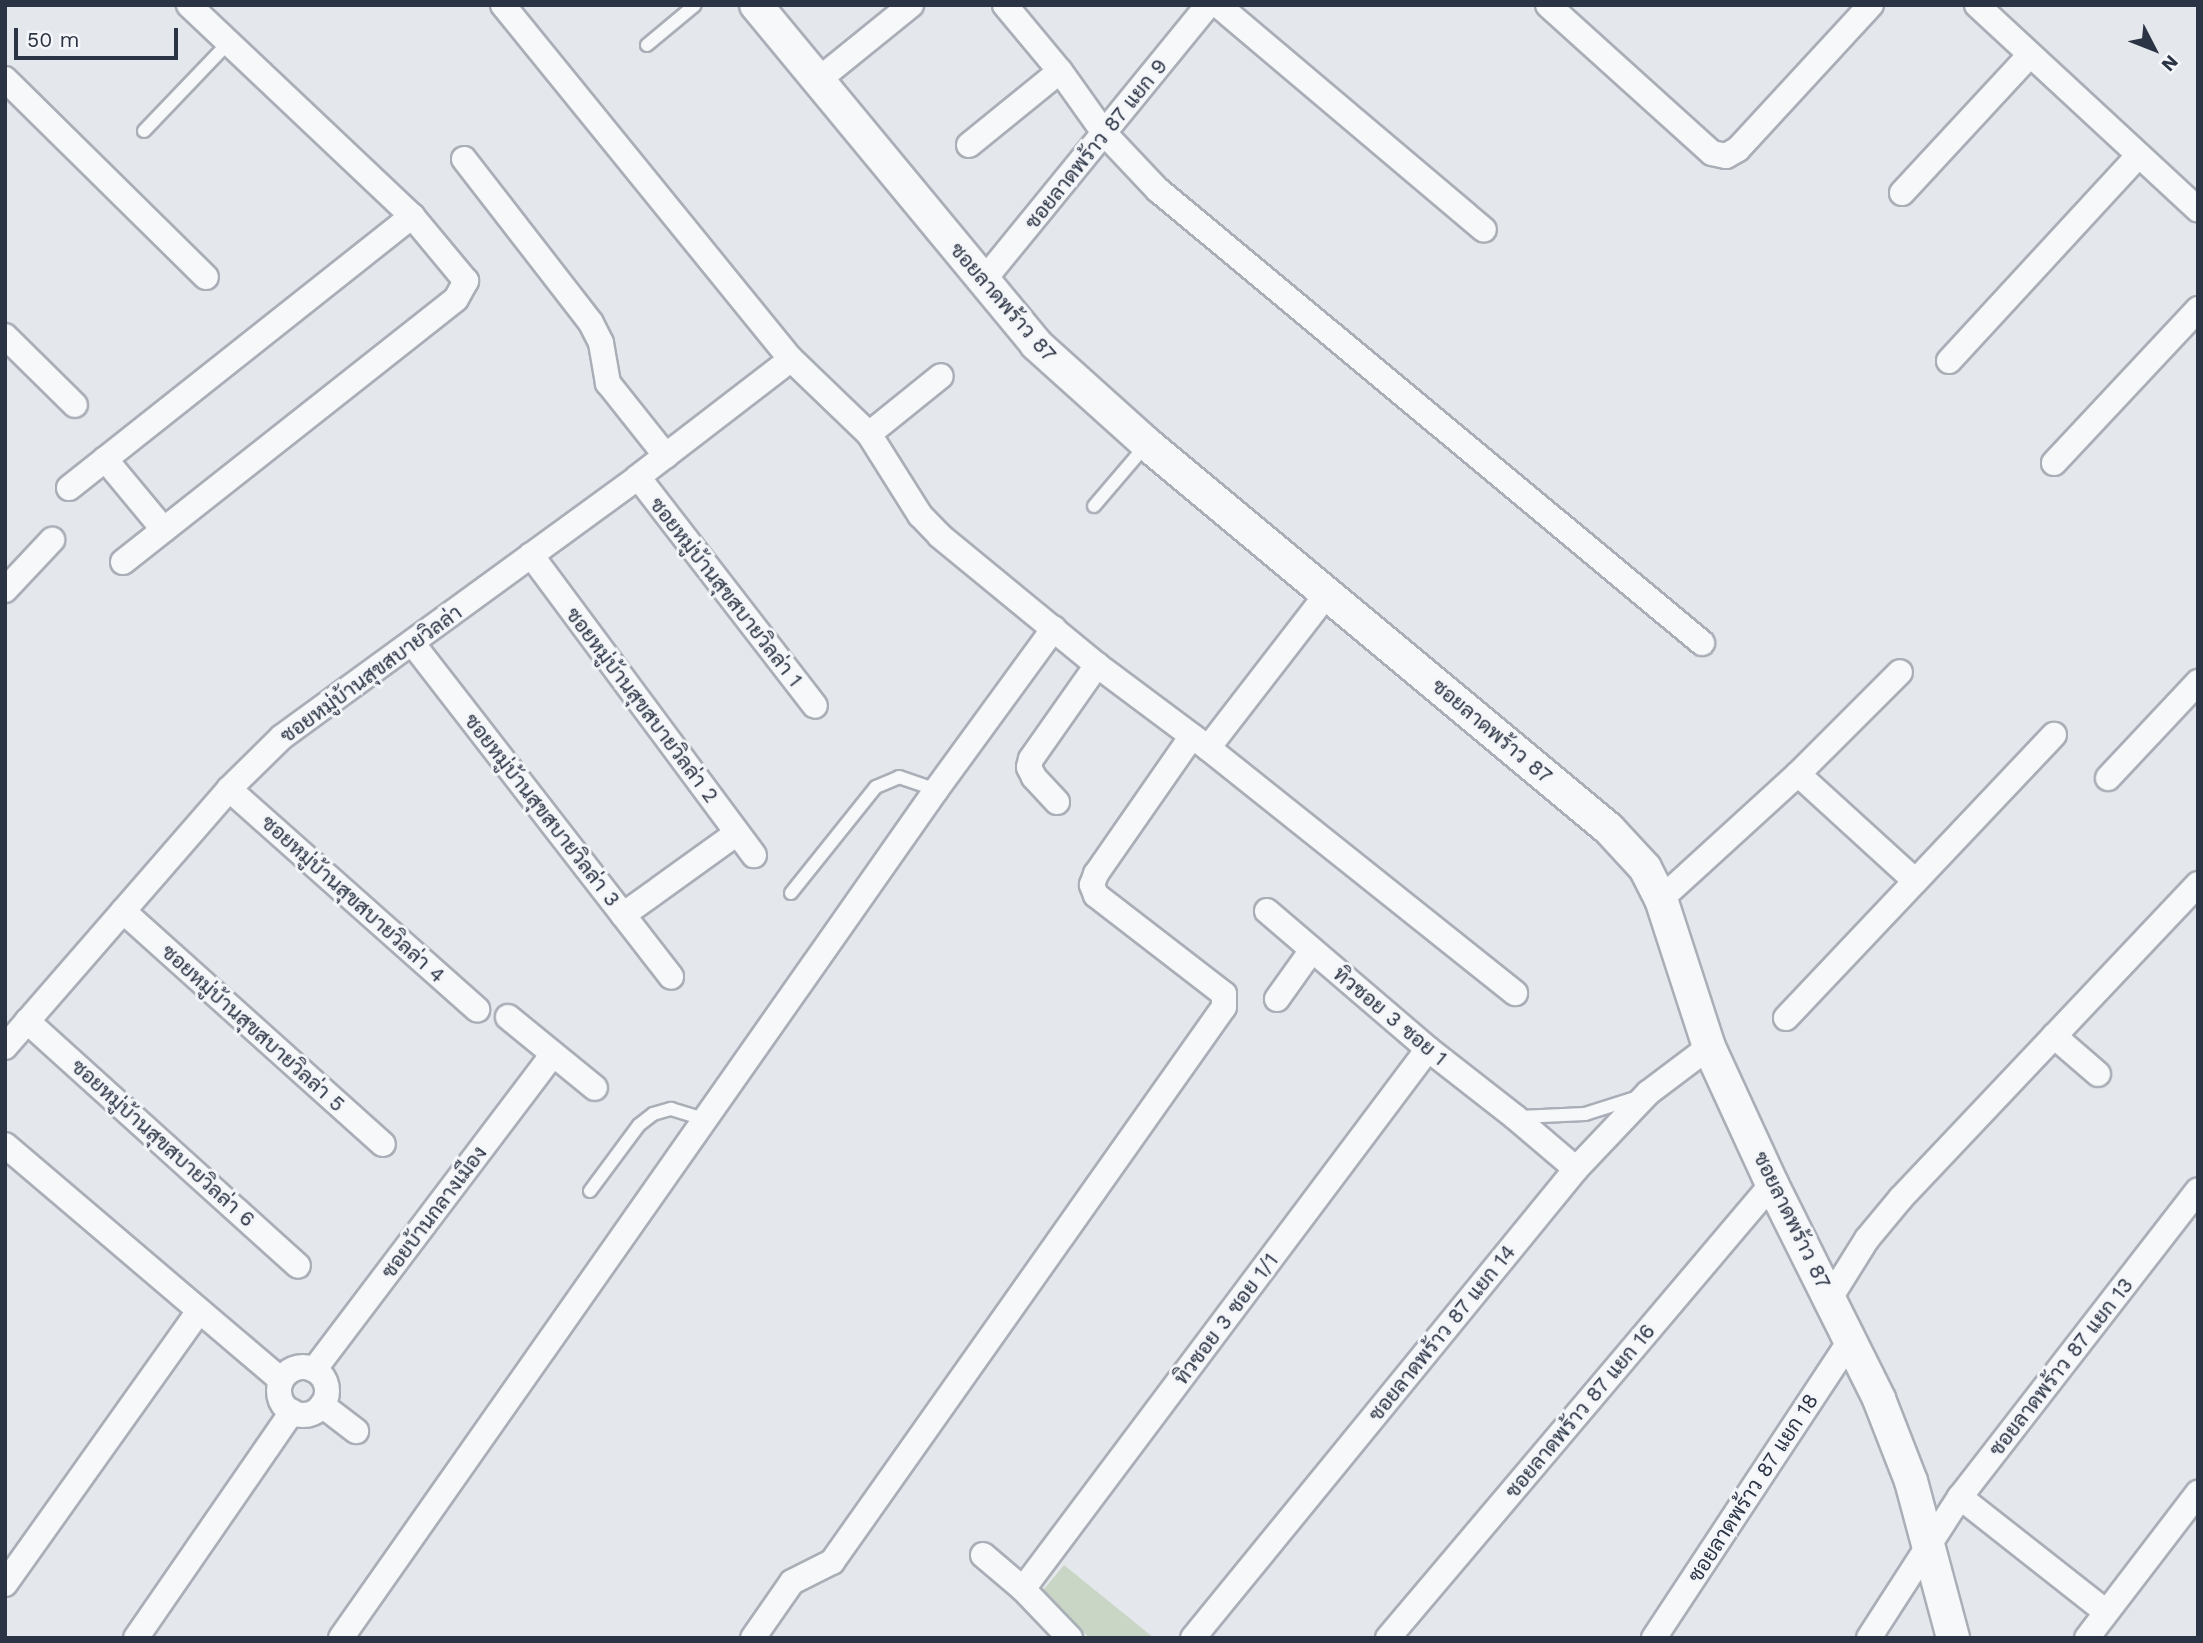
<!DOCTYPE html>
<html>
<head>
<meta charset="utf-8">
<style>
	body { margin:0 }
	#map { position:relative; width:2203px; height:1643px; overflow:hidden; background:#e4e7ec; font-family:"Work Sans",Sarabun,sans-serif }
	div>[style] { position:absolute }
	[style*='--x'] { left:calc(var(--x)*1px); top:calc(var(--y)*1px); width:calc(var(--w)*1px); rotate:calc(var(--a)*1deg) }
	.green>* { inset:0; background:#c9d6c5 }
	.roads { filter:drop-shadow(2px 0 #a9aeb7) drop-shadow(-2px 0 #a9aeb7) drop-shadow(0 2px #a9aeb7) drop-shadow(0 -2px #a9aeb7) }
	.service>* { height:12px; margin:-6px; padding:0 6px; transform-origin:6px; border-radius:6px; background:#f7f8fa }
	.minor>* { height:24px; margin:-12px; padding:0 12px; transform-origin:12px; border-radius:12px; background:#f7f8fa }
	.minor>.ring { margin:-12px; padding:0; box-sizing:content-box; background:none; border:24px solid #f7f8fa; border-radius:50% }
	.tertiary>* { height:32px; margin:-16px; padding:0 16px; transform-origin:16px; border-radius:16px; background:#f7f8fa }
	span { translate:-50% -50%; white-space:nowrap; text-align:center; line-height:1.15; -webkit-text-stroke:6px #f4f6f9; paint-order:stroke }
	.street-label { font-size:21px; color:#2b3445 }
	.frame { position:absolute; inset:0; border:7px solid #2b3445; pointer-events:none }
	.north { position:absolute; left:2119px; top:14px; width:70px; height:70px; -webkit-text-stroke:5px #f4f6f9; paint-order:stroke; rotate:132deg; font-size:19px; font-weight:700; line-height:28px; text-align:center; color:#2b3445 }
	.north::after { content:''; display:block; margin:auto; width:24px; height:32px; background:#2b3445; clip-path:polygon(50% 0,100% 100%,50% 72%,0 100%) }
	.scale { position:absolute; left:14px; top:28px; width:164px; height:32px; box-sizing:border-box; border:4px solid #2b3445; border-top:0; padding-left:9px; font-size:21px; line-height:24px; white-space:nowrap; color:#2b3445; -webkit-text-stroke:5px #f4f6f9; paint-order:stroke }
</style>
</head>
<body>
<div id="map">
	<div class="green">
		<i style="clip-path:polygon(1064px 1565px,1154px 1638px,1090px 1638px,1040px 1594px)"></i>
	</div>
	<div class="roads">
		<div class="service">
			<i style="--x:647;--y:45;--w:62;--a:-39.8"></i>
			<i style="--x:144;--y:131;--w:122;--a:-46.3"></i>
			<i style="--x:1094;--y:506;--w:82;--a:-49.5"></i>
			<i style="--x:791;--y:893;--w:136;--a:-51.3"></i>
			<i style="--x:876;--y:787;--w:25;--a:-23"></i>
			<i style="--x:899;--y:777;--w:39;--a:19"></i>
			<i style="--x:1520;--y:1117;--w:65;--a:-2.6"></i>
			<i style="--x:1585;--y:1114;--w:52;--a:-17.7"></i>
			<i style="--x:590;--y:1191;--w:82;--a:-53.4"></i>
			<i style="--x:639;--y:1125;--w:18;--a:-38"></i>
			<i style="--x:653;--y:1114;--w:19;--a:-16"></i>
			<i style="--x:671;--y:1109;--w:37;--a:17"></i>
		</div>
		<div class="minor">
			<i style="--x:503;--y:5;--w:456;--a:50.9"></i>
			<i style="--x:791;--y:359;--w:108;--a:43.9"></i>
			<i style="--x:869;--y:434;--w:96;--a:57.8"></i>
			<i style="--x:920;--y:515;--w:29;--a:46"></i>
			<i style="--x:940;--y:536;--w:203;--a:39.4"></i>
			<i style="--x:1097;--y:665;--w:139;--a:36.8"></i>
			<i style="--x:1208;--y:748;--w:393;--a:38.6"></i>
			<i style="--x:1005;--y:5;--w:86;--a:50.2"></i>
			<i style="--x:1060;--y:71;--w:77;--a:54.5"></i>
			<i style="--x:1105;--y:134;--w:77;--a:46.6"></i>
			<i style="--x:1158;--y:190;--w:708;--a:39.78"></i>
			<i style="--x:1218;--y:5;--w:348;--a:40.2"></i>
			<i style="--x:1548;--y:5;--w:221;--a:42.1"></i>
			<i style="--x:1712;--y:153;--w:14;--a:12"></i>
			<i style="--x:1726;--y:156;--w:14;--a:-30"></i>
			<i style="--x:1738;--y:149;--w:196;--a:-47.3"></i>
			<i style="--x:1977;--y:5;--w:301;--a:42.8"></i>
			<i style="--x:5;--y:79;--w:282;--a:44.6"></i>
			<i style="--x:817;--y:81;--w:121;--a:-39"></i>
			<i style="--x:969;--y:145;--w:117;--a:-39.1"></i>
			<i style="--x:464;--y:159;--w:207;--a:52.2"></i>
			<i style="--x:591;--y:323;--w:22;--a:63"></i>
			<i style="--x:601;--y:343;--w:41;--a:80.1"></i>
			<i style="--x:608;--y:383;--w:93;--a:51.5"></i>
			<i style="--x:1902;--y:193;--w:188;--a:-47.2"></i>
			<i style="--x:983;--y:281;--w:356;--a:-50.8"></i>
			<i style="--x:5;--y:336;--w:98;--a:44.6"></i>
			<i style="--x:1949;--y:361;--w:280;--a:-47.3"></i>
			<i style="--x:869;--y:434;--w:92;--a:-38.9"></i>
			<i style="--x:105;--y:459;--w:92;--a:50.3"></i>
			<i style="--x:2054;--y:463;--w:211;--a:-46.9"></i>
			<i style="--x:638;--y:477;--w:289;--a:52.3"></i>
			<i style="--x:69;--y:488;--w:438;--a:-38.4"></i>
			<i style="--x:531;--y:555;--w:374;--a:53.4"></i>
			<i style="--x:123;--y:562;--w:424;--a:-38.3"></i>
			<i style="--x:456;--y:299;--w:21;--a:-61"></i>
			<i style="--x:466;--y:281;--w:85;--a:-129.7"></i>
			<i style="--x:412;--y:216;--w:307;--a:-136.6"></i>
			<i style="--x:5;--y:590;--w:69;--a:-46.8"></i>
			<i style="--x:413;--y:644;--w:421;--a:52.2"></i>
			<i style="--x:1208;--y:748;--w:196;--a:-52.3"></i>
			<i style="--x:1798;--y:774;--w:159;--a:42.4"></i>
			<i style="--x:2108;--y:778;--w:132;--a:-46.8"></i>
			<i style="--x:229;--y:789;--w:332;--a:41.6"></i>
			<i style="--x:1057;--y:802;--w:34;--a:-133"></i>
			<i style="--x:1034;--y:777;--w:11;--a:-117"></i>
			<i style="--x:1029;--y:767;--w:8;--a:-76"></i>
			<i style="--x:1031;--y:759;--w:115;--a:-54.9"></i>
			<i style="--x:1661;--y:899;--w:185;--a:-42.4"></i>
			<i style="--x:1798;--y:774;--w:144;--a:-45"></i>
			<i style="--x:123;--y:911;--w:349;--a:41.9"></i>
			<i style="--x:1267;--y:911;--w:212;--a:40.6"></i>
			<i style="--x:1428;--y:1049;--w:110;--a:38"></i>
			<i style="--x:1515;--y:1117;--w:80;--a:40.4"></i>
			<i style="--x:623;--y:915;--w:140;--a:-35.7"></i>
			<i style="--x:1277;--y:999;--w:60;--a:-54.5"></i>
			<i style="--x:508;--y:1017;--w:112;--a:39.2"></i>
			<i style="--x:1786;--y:1018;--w:390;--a:-46.6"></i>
			<i style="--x:27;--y:1021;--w:365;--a:42.1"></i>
			<i style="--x:2054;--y:1036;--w:58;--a:40.8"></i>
			<i style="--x:5;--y:1047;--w:342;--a:-49"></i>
			<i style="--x:229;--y:789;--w:74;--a:-44.5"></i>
			<i style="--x:282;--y:737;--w:441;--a:-36.1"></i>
			<i style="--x:638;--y:477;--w:193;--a:-37.6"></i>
			<i style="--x:5;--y:1145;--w:362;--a:40.4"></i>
			<i style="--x:1830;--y:1298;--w:70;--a:-57.9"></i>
			<i style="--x:1867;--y:1239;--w:53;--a:-50.3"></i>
			<i style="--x:1901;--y:1198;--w:432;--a:-46.6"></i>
			<i class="ring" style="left:279px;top:1367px;width:24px;height:24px"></i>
			<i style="--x:314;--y:1370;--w:396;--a:-52.9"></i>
			<i style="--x:322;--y:1405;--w:43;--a:37.4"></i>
			<i style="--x:1960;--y:1497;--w:186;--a:38.2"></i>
			<i style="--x:983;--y:1555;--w:52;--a:40.4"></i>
			<i style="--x:5;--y:1584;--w:335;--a:-54.6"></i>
			<i style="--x:136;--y:1638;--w:275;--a:-55.4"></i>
			<i style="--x:341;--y:1638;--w:1036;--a:-54.94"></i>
			<i style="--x:936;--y:790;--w:200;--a:-53.9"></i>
			<i style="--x:753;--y:1638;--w:68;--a:-55.1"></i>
			<i style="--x:792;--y:1582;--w:45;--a:-26.6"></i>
			<i style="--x:832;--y:1562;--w:679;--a:-54.77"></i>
			<i style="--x:1224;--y:1007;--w:13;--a:-90"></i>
			<i style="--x:1224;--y:994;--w:162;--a:-142.3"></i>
			<i style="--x:1096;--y:895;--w:11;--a:-112"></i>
			<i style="--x:1092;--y:885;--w:12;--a:-70"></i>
			<i style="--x:1096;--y:874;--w:168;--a:-55.2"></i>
			<i style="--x:1070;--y:1638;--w:68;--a:-133.8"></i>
			<i style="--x:1023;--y:1589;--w:675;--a:-53.13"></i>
			<i style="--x:1193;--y:1638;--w:606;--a:-50.76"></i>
			<i style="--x:1576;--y:1169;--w:105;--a:-46.5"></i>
			<i style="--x:1648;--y:1093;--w:76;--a:-37"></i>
			<i style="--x:1388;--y:1638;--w:595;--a:-49.77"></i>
			<i style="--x:1654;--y:1638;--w:358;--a:-56.6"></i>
			<i style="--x:1869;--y:1638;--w:168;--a:-57.2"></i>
			<i style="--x:1960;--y:1497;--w:388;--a:-52.2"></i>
			<i style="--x:2087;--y:1638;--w:183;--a:-52.6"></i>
		</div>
		<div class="tertiary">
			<i style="--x:756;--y:5;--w:440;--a:50.4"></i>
			<i style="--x:1036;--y:344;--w:149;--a:42"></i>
			<i style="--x:1147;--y:444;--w:601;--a:39.81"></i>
			<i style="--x:1609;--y:829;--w:53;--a:47.3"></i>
			<i style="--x:1645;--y:868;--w:35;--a:63"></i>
			<i style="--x:1661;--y:899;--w:156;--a:72"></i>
			<i style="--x:1709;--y:1047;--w:151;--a:65.3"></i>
			<i style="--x:1772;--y:1184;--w:240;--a:63.5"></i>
			<i style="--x:1879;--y:1399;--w:88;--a:68.7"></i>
			<i style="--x:1911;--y:1481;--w:163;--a:75"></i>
		</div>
	</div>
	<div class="street-label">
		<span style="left:1096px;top:144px;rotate:-51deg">ซอยลาดพร้าว 87 แยก 9</span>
		<span style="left:1003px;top:302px;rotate:49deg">ซอยลาดพร้าว 87</span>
		<span style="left:726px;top:592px;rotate:52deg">ซอยหมู่บ้านสุขสบายวิลล่า 1</span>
		<span style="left:371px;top:674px;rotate:-36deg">ซอยหมู่บ้านสุขสบายวิลล่า</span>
		<span style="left:642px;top:705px;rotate:53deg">ซอยหมู่บ้านสุขสบายวิลล่า 2</span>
		<span style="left:1492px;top:731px;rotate:40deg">ซอยลาดพร้าว 87</span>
		<span style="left:542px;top:810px;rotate:52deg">ซอยหมู่บ้านสุขสบายวิลล่า 3</span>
		<span style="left:353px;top:899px;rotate:42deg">ซอยหมู่บ้านสุขสบายวิลล่า 4</span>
		<span style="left:1390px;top:1016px;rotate:40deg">ทิวซอย 3 ซอย 1</span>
		<span style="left:253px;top:1028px;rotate:42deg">ซอยหมู่บ้านสุขสบายวิลล่า 5</span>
		<span style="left:163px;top:1143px;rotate:42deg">ซอยหมู่บ้านสุขสบายวิลล่า 6</span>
		<span style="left:434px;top:1212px;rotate:-53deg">ซอยบ้านกลางเมือง</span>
		<span style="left:1792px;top:1220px;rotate:64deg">ซอยลาดพร้าว 87</span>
		<span style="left:1226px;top:1319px;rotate:-53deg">ทิวซอย 3 ซอย 1/1</span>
		<span style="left:1442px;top:1333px;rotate:-51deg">ซอยลาดพร้าว 87 แยก 14</span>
		<span style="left:2061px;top:1367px;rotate:-52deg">ซอยลาดพร้าว 87 แยก 13</span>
		<span style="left:1580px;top:1411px;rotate:-50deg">ซอยลาดพร้าว 87 แยก 16</span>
		<span style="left:1753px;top:1488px;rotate:-57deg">ซอยลาดพร้าว 87 แยก 18</span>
	</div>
	<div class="frame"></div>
	<div class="north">N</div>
	<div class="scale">50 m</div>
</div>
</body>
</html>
